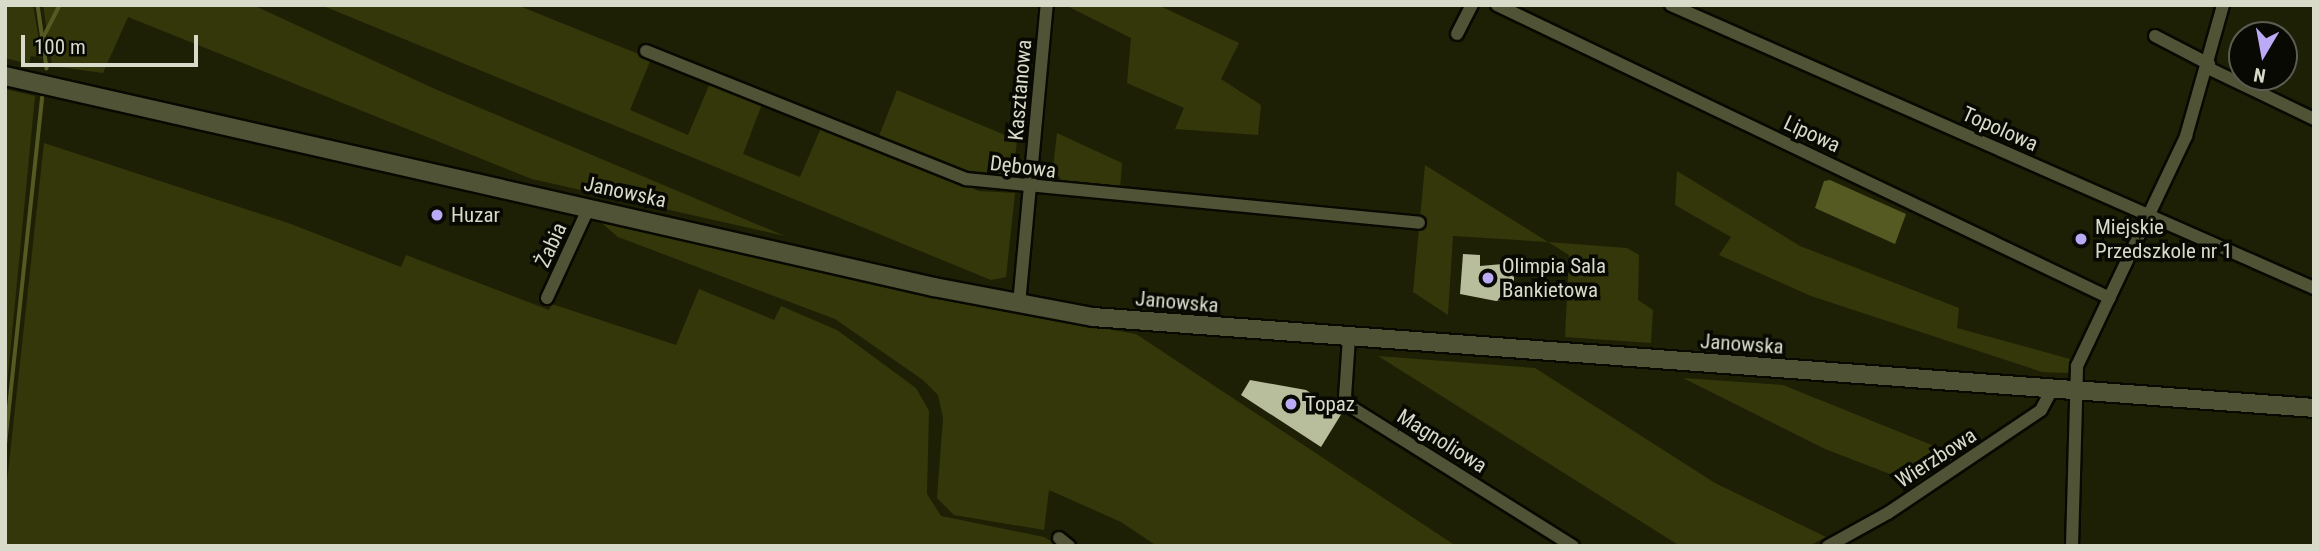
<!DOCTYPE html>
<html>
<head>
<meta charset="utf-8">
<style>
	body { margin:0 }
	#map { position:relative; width:2319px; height:551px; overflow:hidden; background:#1e2005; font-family:"Roboto Condensed",sans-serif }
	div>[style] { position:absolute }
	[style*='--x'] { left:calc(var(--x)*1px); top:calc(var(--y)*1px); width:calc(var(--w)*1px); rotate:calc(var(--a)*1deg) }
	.green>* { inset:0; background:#34370a }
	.water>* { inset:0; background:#555a22 }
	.stream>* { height:3.5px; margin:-1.75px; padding:0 1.75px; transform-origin:1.75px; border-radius:1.75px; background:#555a22 }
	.building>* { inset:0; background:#b8bd9c }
	.roads { filter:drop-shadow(2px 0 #080900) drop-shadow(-2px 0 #080900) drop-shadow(0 2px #080900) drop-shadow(0 -2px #080900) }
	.minor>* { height:12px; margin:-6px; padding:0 6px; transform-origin:6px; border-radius:6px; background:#505336 }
	.secondary>* { height:18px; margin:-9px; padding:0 9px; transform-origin:9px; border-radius:9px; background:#505336 }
	.dots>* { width:19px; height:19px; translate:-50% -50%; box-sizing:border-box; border:4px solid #080902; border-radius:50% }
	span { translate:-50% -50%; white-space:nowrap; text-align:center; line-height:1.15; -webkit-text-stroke:7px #080902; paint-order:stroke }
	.street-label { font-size:21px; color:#d8daca }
	.poi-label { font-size:21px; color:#d8daca }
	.left { translate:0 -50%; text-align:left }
	.frame { position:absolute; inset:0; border:7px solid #d8daca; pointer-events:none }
	.north { position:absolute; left:2228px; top:21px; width:70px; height:70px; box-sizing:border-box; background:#080902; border:2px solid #5b5d52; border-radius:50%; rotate:190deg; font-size:19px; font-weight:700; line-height:28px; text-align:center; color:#d8daca }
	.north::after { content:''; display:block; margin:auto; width:24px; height:32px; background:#bbaaf6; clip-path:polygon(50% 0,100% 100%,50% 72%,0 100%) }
	.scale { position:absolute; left:21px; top:35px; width:177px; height:32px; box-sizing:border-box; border:4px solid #d8daca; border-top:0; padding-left:9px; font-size:21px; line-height:24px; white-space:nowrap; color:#d8daca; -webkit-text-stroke:5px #080902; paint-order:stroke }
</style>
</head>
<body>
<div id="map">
	<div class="green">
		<i style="clip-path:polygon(5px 5px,33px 5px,42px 58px,31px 56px,29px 64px,5px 58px)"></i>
		<i style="clip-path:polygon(43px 5px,253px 5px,435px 89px,785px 236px,532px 179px,128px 17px,103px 73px,52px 66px)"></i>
		<i style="clip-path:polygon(321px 5px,517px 5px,651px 59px,630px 110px,688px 135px,710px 83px,762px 104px,743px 154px,800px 177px,821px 128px,979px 191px,1015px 193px,1006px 277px,991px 280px)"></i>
		<i style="clip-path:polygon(1065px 5px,1158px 5px,1239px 43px,1221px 79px,1261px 105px,1258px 135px,1175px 129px,1184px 108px,1127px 83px,1131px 38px)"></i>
		<i style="clip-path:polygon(5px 89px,35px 96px,5px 406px)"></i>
		<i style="clip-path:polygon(897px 90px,1017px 140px,1013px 175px,963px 170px,879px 136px)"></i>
		<i style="clip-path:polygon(1057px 133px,1122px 163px,1120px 189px,1062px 181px,1053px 168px)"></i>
		<i style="clip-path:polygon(44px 143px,291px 224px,401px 267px,406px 255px,549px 310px,552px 304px,676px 345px,699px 289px,774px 320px,781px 306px,837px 330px,916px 388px,929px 411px,927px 494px,941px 516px,1044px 537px,1060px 546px,5px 546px,5px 500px)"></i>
		<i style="clip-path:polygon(1425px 165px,1548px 242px,1627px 248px,1639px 255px,1638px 300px,1653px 310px,1651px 343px,1565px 337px,1569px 255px,1548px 242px,1453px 236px,1448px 315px,1413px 292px)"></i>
		<i style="clip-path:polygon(1677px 171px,1800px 246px,1959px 308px,1957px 328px,2070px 359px,2068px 373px,2042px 372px,1811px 296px,1719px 255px,1731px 237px,1675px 205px)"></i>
		<i style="clip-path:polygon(597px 219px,1014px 313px,1136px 334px,1456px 546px,1157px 546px,1121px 522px,1049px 490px,1044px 530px,954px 515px,937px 498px,943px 418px,938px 395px,923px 380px,835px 319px,618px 237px)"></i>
		<i style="clip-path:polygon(1378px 356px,1535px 368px,1715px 483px,1826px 537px,1809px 546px,1680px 546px)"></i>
		<i style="clip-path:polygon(1683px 378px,1783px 385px,1959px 456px,1916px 484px,1825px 449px)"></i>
	</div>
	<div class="water">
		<i style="clip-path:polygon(1830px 180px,1906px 214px,1895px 244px,1815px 208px,1824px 181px)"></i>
	</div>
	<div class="stream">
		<i style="--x:38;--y:5;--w:64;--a:81.9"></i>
		<i style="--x:44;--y:36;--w:35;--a:-63"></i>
		<i style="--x:5;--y:445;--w:349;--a:-83.9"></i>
	</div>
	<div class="building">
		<i style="clip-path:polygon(1463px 254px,1480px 255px,1480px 266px,1514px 263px,1514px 298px,1496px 301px,1460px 294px)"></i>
		<i style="clip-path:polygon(1250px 380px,1306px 390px,1342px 413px,1321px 447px,1241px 395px)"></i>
	</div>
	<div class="roads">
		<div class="minor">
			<i style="--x:1497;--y:5;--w:679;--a:25.55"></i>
			<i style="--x:1671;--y:5;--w:703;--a:23.76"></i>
			<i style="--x:1457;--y:34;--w:33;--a:-63"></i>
			<i style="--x:2155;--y:36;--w:61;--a:27.4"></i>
			<i style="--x:646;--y:51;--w:345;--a:21.8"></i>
			<i style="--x:966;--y:179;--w:455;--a:5.5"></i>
			<i style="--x:2208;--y:68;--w:118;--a:25.7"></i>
			<i style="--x:547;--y:298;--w:100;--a:-65.2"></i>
			<i style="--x:1019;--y:304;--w:300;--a:-84.7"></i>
			<i style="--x:1349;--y:338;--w:59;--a:93.9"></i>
			<i style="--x:1345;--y:397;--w:12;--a:59"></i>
			<i style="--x:1351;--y:407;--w:262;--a:32.1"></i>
			<i style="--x:1059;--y:538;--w:13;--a:39"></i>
			<i style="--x:1828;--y:546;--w:68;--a:-28.8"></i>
			<i style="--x:1888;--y:513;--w:184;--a:-33.9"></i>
			<i style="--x:2041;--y:410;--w:24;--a:-62"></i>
			<i style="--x:2072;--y:546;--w:180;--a:-88.4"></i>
			<i style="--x:2077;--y:366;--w:255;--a:-64.6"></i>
			<i style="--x:2186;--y:136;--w:136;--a:-74.2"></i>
		</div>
		<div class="secondary">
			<i style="--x:5;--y:76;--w:953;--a:12.8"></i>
			<i style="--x:934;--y:287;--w:162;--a:10.7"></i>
			<i style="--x:1093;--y:317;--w:1224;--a:4.26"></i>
		</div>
	</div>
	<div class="dots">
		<i style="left:437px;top:215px;background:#bbaaf6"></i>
		<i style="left:2081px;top:239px;background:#bbaaf6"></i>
		<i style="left:1488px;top:278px;background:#bbaaf6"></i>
		<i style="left:1291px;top:404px;background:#bbaaf6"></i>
	</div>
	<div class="street-label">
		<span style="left:1020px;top:90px;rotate:-85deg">Kasztanowa</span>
		<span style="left:2000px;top:129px;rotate:24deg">Topolowa</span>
		<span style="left:1812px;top:134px;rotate:25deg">Lipowa</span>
		<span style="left:1023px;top:167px;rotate:7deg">Dębowa</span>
		<span style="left:625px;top:192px;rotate:12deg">Janowska</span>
		<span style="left:551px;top:245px;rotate:-65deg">Żabia</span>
		<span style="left:1177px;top:302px;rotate:5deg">Janowska</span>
		<span style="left:1742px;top:344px;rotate:4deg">Janowska</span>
		<span style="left:1442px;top:441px;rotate:32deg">Magnoliowa</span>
		<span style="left:1936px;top:458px;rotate:-33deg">Wierzbowa</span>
	</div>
	<div class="poi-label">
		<span class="left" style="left:451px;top:215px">Huzar</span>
		<span class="left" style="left:2095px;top:239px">Miejskie<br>Przedszkole nr 1</span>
		<span class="left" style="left:1502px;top:278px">Olimpia Sala<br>Bankietowa</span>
		<span class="left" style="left:1305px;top:404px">Topaz</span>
	</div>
	<div class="frame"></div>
	<div class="north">N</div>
	<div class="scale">100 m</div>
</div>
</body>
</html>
